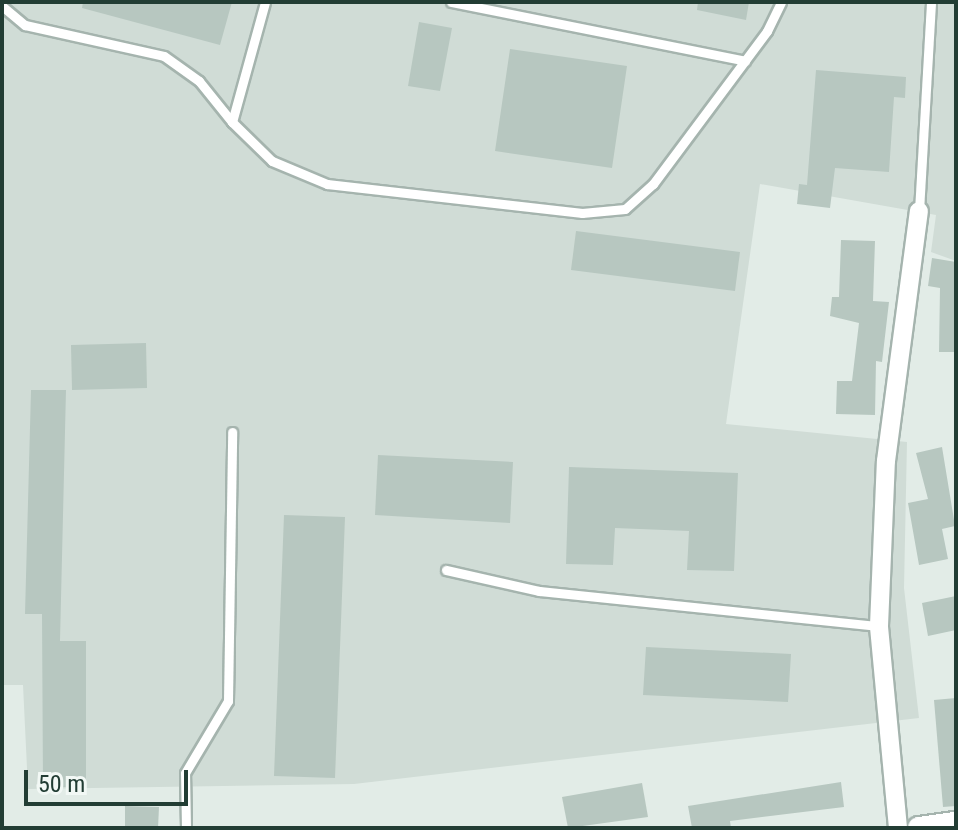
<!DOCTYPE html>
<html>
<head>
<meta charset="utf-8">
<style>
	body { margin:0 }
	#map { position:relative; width:958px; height:830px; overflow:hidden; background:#e2ece7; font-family:"Roboto Condensed",sans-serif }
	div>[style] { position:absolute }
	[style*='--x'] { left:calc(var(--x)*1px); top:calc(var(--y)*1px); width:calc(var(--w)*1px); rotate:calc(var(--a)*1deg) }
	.built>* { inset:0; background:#d0dcd6 }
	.building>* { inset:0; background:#b7c7c0 }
	.roads { filter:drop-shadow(2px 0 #a5b4ae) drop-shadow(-2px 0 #a5b4ae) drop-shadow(0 2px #a5b4ae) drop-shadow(0 -2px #a5b4ae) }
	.service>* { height:9px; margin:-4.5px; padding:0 4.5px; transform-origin:4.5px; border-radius:4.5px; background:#fff }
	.minor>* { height:18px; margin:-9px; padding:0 9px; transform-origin:9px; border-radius:9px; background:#fff }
	.tertiary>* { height:22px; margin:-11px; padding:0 11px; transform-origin:11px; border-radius:11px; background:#fff }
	span { translate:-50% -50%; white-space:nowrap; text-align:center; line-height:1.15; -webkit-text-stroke:8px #f2f8f5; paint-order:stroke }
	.frame { position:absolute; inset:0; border:4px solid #223d34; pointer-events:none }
	.scale { position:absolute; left:24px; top:770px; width:164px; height:36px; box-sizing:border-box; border:4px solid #223d34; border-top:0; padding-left:10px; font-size:24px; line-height:28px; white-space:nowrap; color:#223d34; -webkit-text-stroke:6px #f2f8f5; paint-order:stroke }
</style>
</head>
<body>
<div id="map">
	<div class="built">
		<i style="clip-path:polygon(2px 2px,956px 2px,956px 261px,931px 252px,936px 215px,760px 184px,726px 424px,907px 442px,904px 588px,919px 718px,354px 784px,28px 789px,23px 685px,2px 685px)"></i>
	</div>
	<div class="building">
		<i style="clip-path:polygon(83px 2px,232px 2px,220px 45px,82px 8px)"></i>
		<i style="clip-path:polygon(698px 2px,749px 2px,746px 20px,697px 10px)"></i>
		<i style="clip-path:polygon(419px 22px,452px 28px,440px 91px,408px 86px)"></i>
		<i style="clip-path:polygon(510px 49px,627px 66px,612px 168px,495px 151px)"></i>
		<i style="clip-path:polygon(816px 70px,906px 77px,905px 98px,894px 97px,889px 172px,835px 168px,830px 208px,797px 204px,799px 184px,807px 185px)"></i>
		<i style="clip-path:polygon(576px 231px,740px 252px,735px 291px,571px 270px)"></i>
		<i style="clip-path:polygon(841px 240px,875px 241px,873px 301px,889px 302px,882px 362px,876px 361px,875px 415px,836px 414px,837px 381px,852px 381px,859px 323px,830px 316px,832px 297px,839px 297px)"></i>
		<i style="clip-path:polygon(932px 258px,956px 262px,956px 352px,939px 352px,940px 288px,928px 286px)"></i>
		<i style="clip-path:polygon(146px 343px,147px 388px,72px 390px,71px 345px)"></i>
		<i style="clip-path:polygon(31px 390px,66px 390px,60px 641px,86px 641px,86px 787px,43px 787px,42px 614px,25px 614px)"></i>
		<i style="clip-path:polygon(942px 447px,955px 526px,942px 529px,948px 559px,919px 565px,908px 503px,928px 499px,916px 453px)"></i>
		<i style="clip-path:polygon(378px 455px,513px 462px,510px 523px,375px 515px)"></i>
		<i style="clip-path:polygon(569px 467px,738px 473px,734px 571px,687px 570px,689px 531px,615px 528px,613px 565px,566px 564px)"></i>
		<i style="clip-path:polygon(284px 515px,345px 517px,335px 778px,274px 776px)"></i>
		<i style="clip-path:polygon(956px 596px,956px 630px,928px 636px,922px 603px)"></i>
		<i style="clip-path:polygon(646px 647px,791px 654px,788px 702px,643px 695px)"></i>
		<i style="clip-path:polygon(956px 698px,956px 806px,943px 807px,934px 700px)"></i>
		<i style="clip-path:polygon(841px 782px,844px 807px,730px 821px,731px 828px,692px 828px,688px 806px)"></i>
		<i style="clip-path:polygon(642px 783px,648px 817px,568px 828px,562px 797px)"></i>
		<i style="clip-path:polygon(125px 806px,159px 807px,158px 828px,125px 828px)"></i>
	</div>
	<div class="roads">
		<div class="service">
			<i style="--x:451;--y:2;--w:300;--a:11.3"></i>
			<i style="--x:2;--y:6;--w:30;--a:40"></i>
			<i style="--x:25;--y:25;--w:142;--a:12.6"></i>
			<i style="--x:164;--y:56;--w:43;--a:35.5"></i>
			<i style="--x:199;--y:81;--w:53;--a:51.2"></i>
			<i style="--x:232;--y:122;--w:56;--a:44.3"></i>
			<i style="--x:272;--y:161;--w:60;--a:22.7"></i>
			<i style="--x:327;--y:184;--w:257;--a:6.5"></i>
			<i style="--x:582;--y:213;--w:43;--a:-5.3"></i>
			<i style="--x:625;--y:209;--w:38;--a:-42"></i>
			<i style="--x:653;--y:184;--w:191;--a:-53.3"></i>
			<i style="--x:767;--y:31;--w:32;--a:-64"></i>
			<i style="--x:232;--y:122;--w:124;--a:-74.6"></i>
			<i style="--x:919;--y:211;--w:209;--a:-86.7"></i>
			<i style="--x:446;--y:570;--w:95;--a:12.7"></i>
			<i style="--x:539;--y:591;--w:342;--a:5.9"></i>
			<i style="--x:186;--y:828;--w:55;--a:-91"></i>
			<i style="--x:185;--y:773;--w:84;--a:-59.2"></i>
			<i style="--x:228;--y:701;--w:269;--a:-89.1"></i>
		</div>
		<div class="minor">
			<i style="--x:898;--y:828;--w:203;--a:-95.4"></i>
			<i style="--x:879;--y:626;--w:165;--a:-87.6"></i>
			<i style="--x:886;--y:461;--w:252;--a:-82.5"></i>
		</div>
		<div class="tertiary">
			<i style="--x:919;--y:828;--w:37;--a:-8"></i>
		</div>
	</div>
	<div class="frame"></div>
	<div class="scale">50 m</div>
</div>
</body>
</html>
